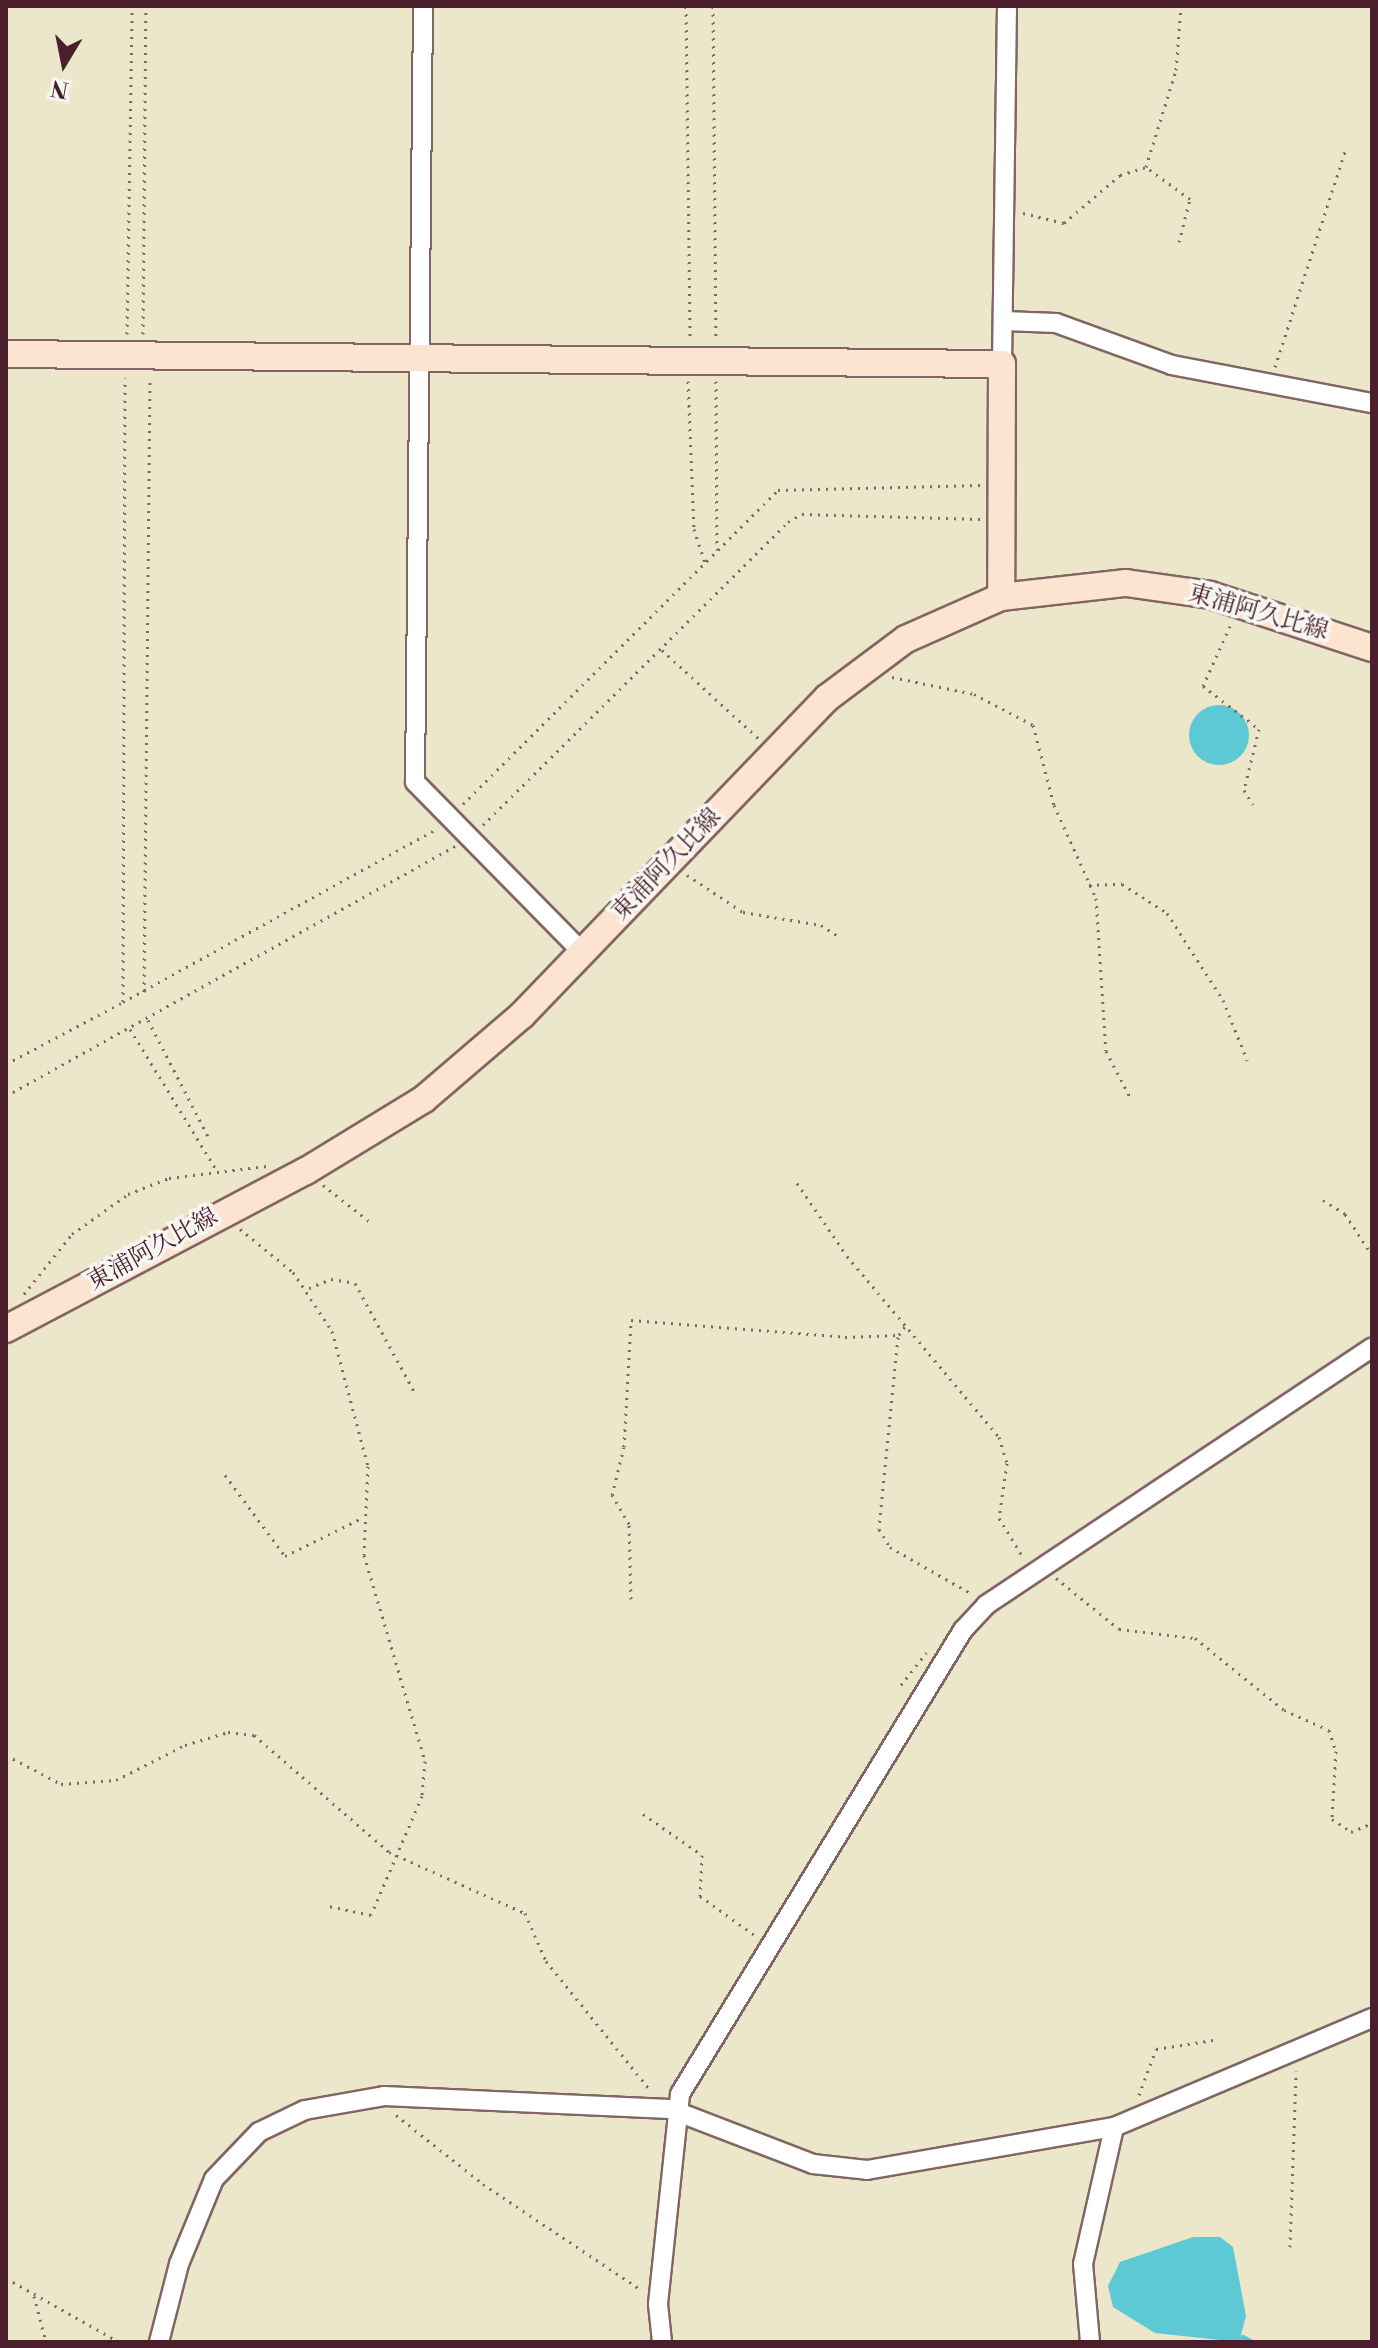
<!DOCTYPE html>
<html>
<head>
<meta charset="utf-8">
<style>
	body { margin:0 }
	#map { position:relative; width:1378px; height:2348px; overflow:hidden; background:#ece6cb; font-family:"Libre Bodoni","Noto Serif JP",serif }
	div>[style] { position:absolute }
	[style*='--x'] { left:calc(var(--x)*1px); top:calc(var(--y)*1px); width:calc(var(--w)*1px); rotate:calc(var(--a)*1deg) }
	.water>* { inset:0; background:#5dc9d5 }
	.round { border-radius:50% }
	.stream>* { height:6px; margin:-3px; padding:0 3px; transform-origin:3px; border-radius:3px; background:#5dc9d5 }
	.path>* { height:3px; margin-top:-1.5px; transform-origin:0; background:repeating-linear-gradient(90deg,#836563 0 2px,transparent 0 8px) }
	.roads { filter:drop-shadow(2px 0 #836563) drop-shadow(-2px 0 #836563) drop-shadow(0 2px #836563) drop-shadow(0 -2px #836563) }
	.street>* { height:18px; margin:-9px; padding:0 9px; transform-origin:9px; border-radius:9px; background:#fff }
	.secondary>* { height:26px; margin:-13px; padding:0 13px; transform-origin:13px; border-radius:13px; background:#fde4d0 }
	span { translate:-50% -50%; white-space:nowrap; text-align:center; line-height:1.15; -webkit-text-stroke:7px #f6f6f2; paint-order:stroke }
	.street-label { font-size:24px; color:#4a1f2b }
	.frame { position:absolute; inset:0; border:8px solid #4a1f2b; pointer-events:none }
	.north { position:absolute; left:24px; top:24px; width:80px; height:80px; -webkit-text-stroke:6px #f6f6f2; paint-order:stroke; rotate:190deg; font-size:22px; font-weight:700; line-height:32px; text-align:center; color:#4a1f2b }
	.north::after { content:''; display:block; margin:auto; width:28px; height:36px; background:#4a1f2b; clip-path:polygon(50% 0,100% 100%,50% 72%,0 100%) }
</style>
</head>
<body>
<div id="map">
	<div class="water">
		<i class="round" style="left:1189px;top:705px;width:60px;height:60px"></i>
		<i style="clip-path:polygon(1193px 2237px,1220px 2237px,1233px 2247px,1246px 2316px,1239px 2342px,1155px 2333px,1113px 2307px,1108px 2286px,1120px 2262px)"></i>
	</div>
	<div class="stream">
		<i style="--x:1243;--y:2338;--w:9;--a:27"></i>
	</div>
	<div class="path">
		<i style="--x:686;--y:6;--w:332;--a:89.3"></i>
		<i style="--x:713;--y:6;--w:332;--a:89.5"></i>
		<i style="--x:1023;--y:213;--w:42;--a:13.7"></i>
		<i style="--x:1064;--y:223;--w:74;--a:-40.6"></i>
		<i style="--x:1120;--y:175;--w:27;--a:-17"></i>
		<i style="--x:1179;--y:242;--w:44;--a:-75.7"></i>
		<i style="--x:1190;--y:199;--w:54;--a:-144"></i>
		<i style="--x:1146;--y:167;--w:102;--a:-72.8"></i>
		<i style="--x:1176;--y:70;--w:64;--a:-85.5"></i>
		<i style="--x:127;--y:334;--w:328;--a:-89.1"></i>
		<i style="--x:143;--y:334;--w:328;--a:-89.5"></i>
		<i style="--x:1275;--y:367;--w:227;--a:-72"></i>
		<i style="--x:688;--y:381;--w:148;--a:87.7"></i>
		<i style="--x:694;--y:529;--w:36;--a:72"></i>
		<i style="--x:716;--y:381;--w:169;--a:89.7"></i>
		<i style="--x:1230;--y:626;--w:66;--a:114.2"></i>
		<i style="--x:1203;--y:686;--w:71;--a:37.5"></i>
		<i style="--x:1259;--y:729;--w:63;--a:103.8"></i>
		<i style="--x:1244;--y:790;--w:17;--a:59"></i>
		<i style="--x:662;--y:650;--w:132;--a:42.5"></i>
		<i style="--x:892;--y:677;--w:84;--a:11.7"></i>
		<i style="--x:974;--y:694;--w:67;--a:27.7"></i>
		<i style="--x:1033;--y:725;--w:83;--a:75.3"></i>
		<i style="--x:1054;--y:805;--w:102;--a:65.7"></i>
		<i style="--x:1096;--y:898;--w:153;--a:86.3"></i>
		<i style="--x:1106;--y:1051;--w:56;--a:62.5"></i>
		<i style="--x:463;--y:804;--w:445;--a:-44.9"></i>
		<i style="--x:778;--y:490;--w:203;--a:-1.4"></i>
		<i style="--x:483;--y:825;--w:430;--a:-44.8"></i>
		<i style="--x:788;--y:522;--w:16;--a:-30"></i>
		<i style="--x:802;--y:514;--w:178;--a:1.6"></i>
		<i style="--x:687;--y:875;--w:67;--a:33.5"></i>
		<i style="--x:743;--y:912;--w:79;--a:9.5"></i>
		<i style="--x:821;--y:925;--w:20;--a:33"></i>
		<i style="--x:1089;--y:885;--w:33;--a:-2"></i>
		<i style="--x:1122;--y:884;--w:54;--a:32.8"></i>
		<i style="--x:1167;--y:913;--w:103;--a:57.2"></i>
		<i style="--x:1223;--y:1000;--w:65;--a:68.2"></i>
		<i style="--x:144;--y:992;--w:614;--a:-89.44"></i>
		<i style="--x:123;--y:1002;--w:360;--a:-28.9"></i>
		<i style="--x:148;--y:1020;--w:135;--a:62.7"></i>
		<i style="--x:130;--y:1029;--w:167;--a:58.5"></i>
		<i style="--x:6;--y:1064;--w:132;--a:-27.9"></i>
		<i style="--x:123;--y:1002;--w:624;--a:-89.82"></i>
		<i style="--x:6;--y:1096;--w:514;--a:-29.11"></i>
		<i style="--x:797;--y:1183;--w:88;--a:55.6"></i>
		<i style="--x:847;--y:1256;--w:236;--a:50"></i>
		<i style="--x:999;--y:1437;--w:27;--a:73"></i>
		<i style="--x:1007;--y:1463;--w:56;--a:98.3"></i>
		<i style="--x:999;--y:1518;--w:48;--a:58.6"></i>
		<i style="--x:323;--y:1185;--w:60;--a:38.2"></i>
		<i style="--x:1323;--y:1200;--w:26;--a:32"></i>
		<i style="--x:1345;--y:1214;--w:49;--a:56.6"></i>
		<i style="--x:240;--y:1229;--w:68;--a:39.1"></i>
		<i style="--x:293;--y:1272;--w:71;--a:56.5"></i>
		<i style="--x:332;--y:1331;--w:140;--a:75.1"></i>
		<i style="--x:368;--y:1466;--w:89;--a:92.6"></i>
		<i style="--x:364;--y:1555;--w:215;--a:73.5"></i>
		<i style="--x:425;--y:1761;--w:35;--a:95"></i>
		<i style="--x:422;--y:1796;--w:129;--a:113.2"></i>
		<i style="--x:371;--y:1915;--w:48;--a:-168"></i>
		<i style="--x:309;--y:1288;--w:24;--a:-22"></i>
		<i style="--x:331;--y:1279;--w:24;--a:9"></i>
		<i style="--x:355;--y:1283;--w:123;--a:61.4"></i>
		<i style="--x:24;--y:1294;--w:77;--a:-51.3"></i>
		<i style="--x:72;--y:1234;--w:69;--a:-35.5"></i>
		<i style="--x:128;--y:1194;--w:44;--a:-21.3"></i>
		<i style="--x:169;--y:1178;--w:99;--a:-7"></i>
		<i style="--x:898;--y:1337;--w:193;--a:95.7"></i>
		<i style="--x:879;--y:1529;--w:21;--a:59"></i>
		<i style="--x:890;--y:1547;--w:92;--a:29.9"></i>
		<i style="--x:225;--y:1475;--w:101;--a:53.5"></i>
		<i style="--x:285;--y:1556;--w:86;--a:-26.3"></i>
		<i style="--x:1056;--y:1578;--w:81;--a:39"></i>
		<i style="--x:1119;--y:1629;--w:77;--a:6.8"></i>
		<i style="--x:1195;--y:1638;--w:114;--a:39"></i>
		<i style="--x:1284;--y:1710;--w:49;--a:24"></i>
		<i style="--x:1329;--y:1730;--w:22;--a:72"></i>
		<i style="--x:1336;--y:1751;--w:68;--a:93.4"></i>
		<i style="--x:1332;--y:1819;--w:23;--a:34"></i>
		<i style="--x:1351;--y:1832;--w:23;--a:-23"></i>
		<i style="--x:631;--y:1599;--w:75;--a:-91.5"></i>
		<i style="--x:629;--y:1524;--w:34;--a:-120"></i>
		<i style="--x:612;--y:1495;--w:49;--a:-76"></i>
		<i style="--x:624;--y:1447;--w:127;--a:-86.8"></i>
		<i style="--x:631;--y:1320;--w:215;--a:4.5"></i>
		<i style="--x:845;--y:1337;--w:54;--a:-2.1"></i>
		<i style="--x:899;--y:1335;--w:14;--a:-56"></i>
		<i style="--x:901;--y:1685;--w:41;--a:-52"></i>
		<i style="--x:6;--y:1755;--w:62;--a:27.8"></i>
		<i style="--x:61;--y:1784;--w:55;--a:-4.2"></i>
		<i style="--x:116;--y:1780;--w:77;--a:-26.9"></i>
		<i style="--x:185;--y:1745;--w:45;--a:-16.8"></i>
		<i style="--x:228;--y:1732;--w:26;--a:7"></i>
		<i style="--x:254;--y:1735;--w:179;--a:40.9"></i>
		<i style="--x:389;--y:1852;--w:149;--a:24.2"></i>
		<i style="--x:525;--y:1913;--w:52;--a:66.4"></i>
		<i style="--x:546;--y:1961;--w:167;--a:51.1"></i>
		<i style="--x:643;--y:1814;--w:72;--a:34.8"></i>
		<i style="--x:702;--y:1855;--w:41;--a:92.8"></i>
		<i style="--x:700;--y:1896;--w:70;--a:35.7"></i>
		<i style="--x:1139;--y:2095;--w:49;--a:-69.7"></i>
		<i style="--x:1156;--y:2049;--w:58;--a:-9"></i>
		<i style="--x:396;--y:2115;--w:111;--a:38.4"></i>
		<i style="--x:483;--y:2184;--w:189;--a:33.8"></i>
		<i style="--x:1290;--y:2247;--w:176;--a:-88"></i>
		<i style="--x:6;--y:2278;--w:130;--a:29.5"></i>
		<i style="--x:34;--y:2296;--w:48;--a:75.4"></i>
	</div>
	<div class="roads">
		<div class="street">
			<i style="--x:423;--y:6;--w:776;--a:90.59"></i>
			<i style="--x:415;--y:782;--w:240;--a:45.5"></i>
			<i style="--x:1004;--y:321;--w:52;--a:2.2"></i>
			<i style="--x:1056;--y:323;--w:123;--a:19.9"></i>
			<i style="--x:1172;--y:365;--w:204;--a:10.8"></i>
			<i style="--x:1002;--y:364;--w:358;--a:-89.2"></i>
			<i style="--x:159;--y:2342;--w:81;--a:-75.6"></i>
			<i style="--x:179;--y:2264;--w:92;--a:-67.6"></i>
			<i style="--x:214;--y:2179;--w:65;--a:-46.2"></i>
			<i style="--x:259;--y:2132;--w:51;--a:-25.6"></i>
			<i style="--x:305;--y:2110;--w:80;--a:-10"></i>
			<i style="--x:384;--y:2096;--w:286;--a:2.6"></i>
			<i style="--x:670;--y:2109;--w:153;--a:21"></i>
			<i style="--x:813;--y:2164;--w:54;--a:6.3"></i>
			<i style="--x:867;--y:2170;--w:251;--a:-9.9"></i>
			<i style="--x:1114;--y:2127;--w:280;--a:-22.9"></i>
			<i style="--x:662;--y:2342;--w:38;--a:-96"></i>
			<i style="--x:658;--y:2304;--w:211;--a:-84"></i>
			<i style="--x:680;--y:2094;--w:543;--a:-58.62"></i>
			<i style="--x:963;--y:1630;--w:34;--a:-47"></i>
			<i style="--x:986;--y:1605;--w:464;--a:-33.7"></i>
			<i style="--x:1090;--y:2342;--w:78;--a:-95.1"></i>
			<i style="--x:1083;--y:2264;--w:140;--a:-77.2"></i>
		</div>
		<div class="secondary">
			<i style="--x:6;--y:354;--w:996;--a:0.58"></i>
			<i style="--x:1002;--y:364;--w:233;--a:90.2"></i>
			<i style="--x:6;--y:1329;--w:339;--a:-27.8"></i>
			<i style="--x:306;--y:1171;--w:138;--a:-31.4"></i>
			<i style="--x:424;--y:1099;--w:129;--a:-40.6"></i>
			<i style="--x:522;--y:1015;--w:440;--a:-46.1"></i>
			<i style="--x:827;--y:698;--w:99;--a:-36.8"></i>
			<i style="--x:906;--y:639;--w:104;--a:-23.9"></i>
			<i style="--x:1001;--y:597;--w:126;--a:-6.4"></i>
			<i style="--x:1126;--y:583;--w:85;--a:8.1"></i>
			<i style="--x:1210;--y:595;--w:170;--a:18.1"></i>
		</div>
	</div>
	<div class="street-label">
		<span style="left:1258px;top:613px;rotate:16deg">東浦阿久比線</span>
		<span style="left:667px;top:865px;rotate:-46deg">東浦阿久比線</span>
		<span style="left:153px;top:1250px;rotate:-29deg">東浦阿久比線</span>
	</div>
	<div class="frame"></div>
	<div class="north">N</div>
</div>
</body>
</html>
